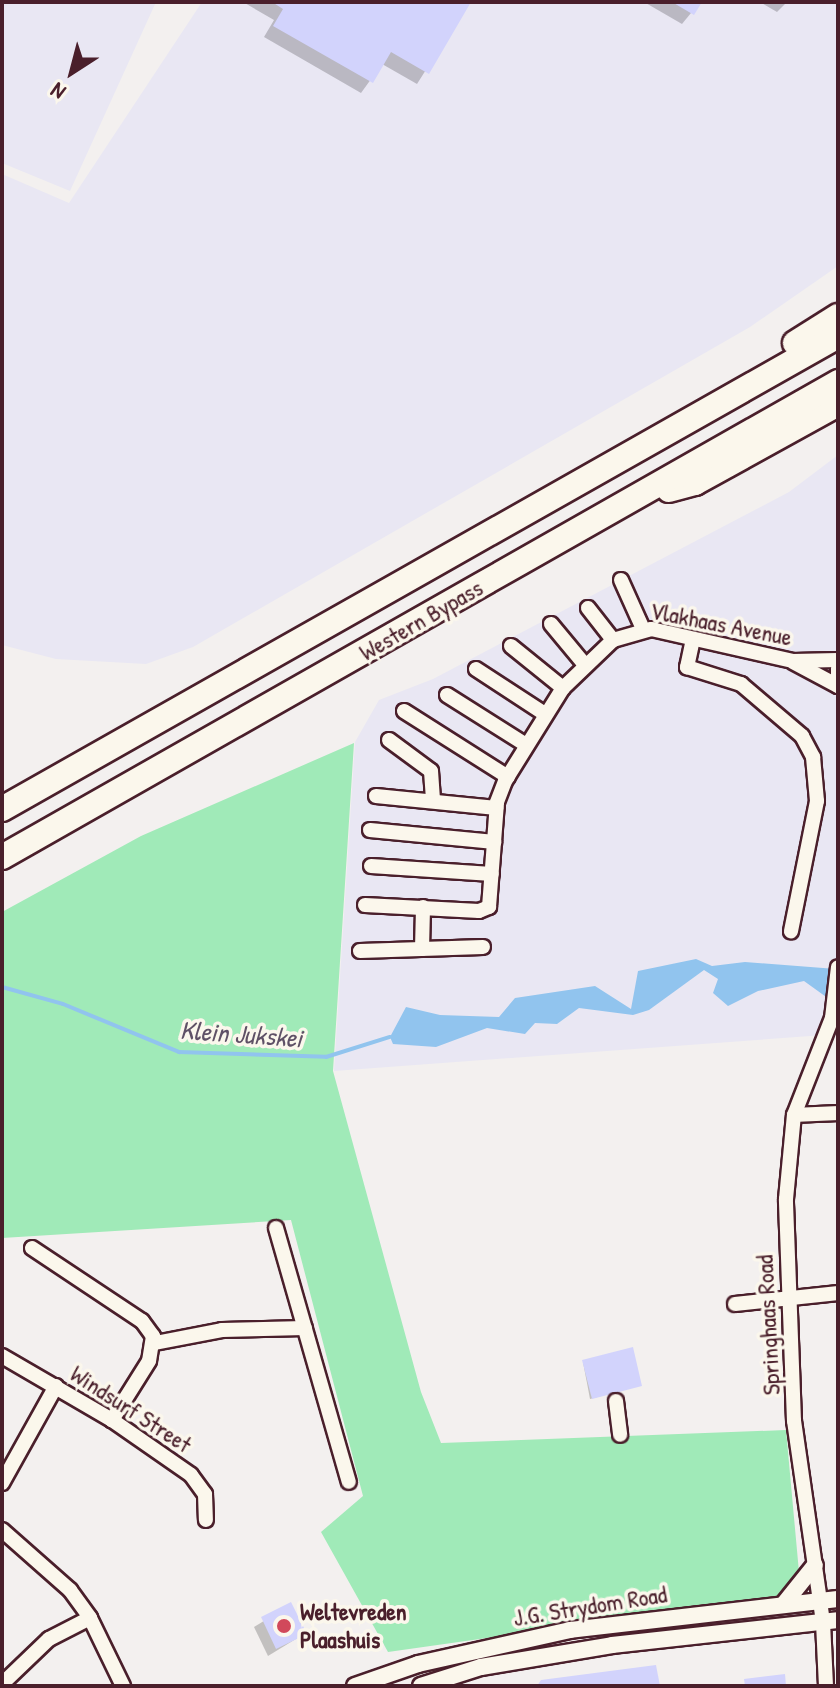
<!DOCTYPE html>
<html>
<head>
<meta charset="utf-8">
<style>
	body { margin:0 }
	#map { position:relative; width:840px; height:1688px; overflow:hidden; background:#f3f0ef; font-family:"Patrick Hand",sans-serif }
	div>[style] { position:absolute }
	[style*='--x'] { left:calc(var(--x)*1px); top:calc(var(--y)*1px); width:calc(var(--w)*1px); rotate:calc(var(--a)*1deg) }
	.built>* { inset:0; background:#e9e7f3 }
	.green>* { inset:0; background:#a0eab8 }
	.water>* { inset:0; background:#91c4ee }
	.shadow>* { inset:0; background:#0003 }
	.stream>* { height:4px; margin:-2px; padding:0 2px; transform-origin:2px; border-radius:2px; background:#91c4ee }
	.building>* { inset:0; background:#d2d3fc }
	.roads { filter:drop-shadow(2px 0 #4a1f2b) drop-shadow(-2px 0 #4a1f2b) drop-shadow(0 2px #4a1f2b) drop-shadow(0 -2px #4a1f2b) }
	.minor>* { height:14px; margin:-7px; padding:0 7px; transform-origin:7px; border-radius:7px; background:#fbf7ec }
	.tertiary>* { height:16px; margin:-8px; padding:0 8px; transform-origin:8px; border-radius:8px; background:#fbf7ec }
	.motorway>* { height:24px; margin:-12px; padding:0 12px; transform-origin:12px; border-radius:12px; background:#fbf7ec }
	.dots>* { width:22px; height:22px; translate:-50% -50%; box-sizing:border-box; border:4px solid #fbf7ec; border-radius:50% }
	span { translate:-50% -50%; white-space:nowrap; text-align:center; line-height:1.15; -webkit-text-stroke:7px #fbf7ec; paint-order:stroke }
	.street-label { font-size:24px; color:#4a1f2b }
	.poi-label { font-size:24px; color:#4a1f2b; font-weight:700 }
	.left { translate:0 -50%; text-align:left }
	.water-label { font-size:26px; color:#5f5166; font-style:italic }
	.frame { position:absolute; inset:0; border:4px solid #4a1f2b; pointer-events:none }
	.north { position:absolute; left:32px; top:32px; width:80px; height:80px; -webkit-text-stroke:6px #fbf7ec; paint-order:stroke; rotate:216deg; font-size:22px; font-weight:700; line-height:32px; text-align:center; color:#4a1f2b }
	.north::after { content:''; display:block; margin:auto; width:28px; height:36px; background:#4a1f2b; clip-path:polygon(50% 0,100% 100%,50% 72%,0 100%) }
</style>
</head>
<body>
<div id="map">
	<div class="built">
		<i style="clip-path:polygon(2px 2px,156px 2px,70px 191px,2px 163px)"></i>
		<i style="clip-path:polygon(202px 2px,838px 2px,838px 266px,750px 327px,193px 647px,146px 664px,56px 659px,2px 645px,2px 174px,69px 203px)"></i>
		<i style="clip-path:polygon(838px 455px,838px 1034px,334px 1071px,355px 742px,379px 700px,433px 679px,789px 492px)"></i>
	</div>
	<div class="green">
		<i style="clip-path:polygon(354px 743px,333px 1071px,421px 1392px,441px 1443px,786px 1430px,801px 1594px,388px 1652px,321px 1532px,363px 1496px,291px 1220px,2px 1238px,2px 912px,141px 836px)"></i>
	</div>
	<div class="water">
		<i style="clip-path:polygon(696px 959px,712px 966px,745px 962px,836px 969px,829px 999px,804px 981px,758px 991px,728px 1006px,713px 993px,718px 979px,704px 970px,649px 1010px,633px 1015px,579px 1008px,557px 1024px,535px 1023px,525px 1034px,487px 1028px,436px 1047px,393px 1044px,390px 1037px,406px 1007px,440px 1015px,499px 1017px,515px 998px,595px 986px,631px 1009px,638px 971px)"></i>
	</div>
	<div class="shadow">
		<i style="clip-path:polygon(243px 2px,469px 2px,417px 84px,382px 64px,361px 93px,264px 37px,274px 20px)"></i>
		<i style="clip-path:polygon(644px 2px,700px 2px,682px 24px)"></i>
		<i style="clip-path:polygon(760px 2px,787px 2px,777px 12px)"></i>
		<i style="clip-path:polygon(583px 1362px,640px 1385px,590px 1399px)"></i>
		<i style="clip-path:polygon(290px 1605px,304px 1634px,268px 1656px,254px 1627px)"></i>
	</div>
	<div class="stream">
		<i style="--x:2;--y:987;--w:63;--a:15.6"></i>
		<i style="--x:63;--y:1004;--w:126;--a:22.5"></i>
		<i style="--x:179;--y:1052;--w:147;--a:1.9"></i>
		<i style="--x:326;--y:1057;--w:67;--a:-17.4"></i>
	</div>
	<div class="building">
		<i style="clip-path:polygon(272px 2px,471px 2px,429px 74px,391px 52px,373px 83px,273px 26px,283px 9px)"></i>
		<i style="clip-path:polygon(672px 2px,702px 2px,694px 15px)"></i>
		<i style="clip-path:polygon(633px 1347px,642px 1386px,592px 1399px,582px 1360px)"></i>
		<i style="clip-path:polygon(291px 1602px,307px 1634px,276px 1649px,261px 1617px)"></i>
		<i style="clip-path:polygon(656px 1665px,660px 1686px,537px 1686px,541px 1680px)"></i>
		<i style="clip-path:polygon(785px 1674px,786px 1686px,745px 1686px,744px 1679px)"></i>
	</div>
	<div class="roads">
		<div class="minor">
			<i style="--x:621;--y:580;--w:54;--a:65.8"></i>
			<i style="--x:588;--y:608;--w:41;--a:52"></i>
			<i style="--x:551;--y:624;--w:53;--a:50.3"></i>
			<i style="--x:693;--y:639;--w:29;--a:102"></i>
			<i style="--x:687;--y:667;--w:57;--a:17.5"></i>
			<i style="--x:741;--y:684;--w:80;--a:40.4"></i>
			<i style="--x:802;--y:736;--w:24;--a:62"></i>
			<i style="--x:813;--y:757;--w:44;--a:84.8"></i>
			<i style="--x:817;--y:801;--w:133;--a:101.3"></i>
			<i style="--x:511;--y:646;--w:67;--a:38.9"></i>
			<i style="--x:793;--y:662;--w:51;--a:28.1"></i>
			<i style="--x:838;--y:686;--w:18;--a:-90"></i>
			<i style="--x:476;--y:669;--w:82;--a:33.1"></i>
			<i style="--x:447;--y:695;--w:93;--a:32.3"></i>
			<i style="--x:404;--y:711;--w:123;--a:32.4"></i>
			<i style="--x:389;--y:740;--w:52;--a:36.4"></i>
			<i style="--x:431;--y:771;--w:30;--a:86"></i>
			<i style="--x:376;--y:796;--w:121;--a:5.7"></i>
			<i style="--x:370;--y:830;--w:125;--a:5.5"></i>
			<i style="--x:371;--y:866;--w:121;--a:3.8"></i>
			<i style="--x:365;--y:905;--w:114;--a:3"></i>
			<i style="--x:479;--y:911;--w:11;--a:-22"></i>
			<i style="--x:489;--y:907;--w:105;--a:-85.6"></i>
			<i style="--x:497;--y:802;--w:22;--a:-69"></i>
			<i style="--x:505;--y:781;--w:110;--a:-58.1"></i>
			<i style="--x:563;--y:688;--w:69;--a:-43.8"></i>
			<i style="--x:613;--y:640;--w:40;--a:-16"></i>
			<i style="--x:651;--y:629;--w:146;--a:12.7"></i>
			<i style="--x:793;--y:661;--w:45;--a:-1.3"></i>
			<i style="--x:422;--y:949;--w:42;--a:-88.6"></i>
			<i style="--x:360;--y:951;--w:123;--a:-1.9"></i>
			<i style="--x:794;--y:1115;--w:44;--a:-2.6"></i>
			<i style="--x:276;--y:1228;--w:264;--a:74"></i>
			<i style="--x:32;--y:1248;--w:132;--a:33.6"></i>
			<i style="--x:142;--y:1321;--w:19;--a:54"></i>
			<i style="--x:153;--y:1336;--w:25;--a:99"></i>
			<i style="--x:149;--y:1361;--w:70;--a:122.1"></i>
			<i style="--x:735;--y:1304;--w:104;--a:-6.1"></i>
			<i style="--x:155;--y:1343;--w:68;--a:-11"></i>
			<i style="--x:222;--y:1330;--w:83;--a:-1.4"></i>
			<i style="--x:2;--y:1356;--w:127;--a:30.2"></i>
			<i style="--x:112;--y:1420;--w:96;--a:34.8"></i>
			<i style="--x:191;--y:1475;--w:24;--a:54"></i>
			<i style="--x:205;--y:1494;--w:26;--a:88"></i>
			<i style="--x:616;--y:1401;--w:34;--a:83"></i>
			<i style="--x:2;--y:1483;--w:111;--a:-60.9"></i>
			<i style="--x:2;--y:1530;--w:91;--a:41.4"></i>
			<i style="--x:70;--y:1590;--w:34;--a:54"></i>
			<i style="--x:90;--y:1618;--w:76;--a:64.1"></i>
			<i style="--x:2;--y:1684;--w:65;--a:-43.8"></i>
			<i style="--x:49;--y:1639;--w:46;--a:-27.1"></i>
			<i style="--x:826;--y:1686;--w:64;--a:-92.7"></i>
			<i style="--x:823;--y:1622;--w:203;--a:-98.2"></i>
			<i style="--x:794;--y:1421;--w:222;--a:-92.1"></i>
			<i style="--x:786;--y:1199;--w:84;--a:-84.6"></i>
			<i style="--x:794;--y:1115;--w:104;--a:-68.6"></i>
			<i style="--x:832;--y:1018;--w:51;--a:-83.3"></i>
		</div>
		<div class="tertiary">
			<i style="--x:783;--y:1605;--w:51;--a:-51.3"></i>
			<i style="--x:355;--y:1686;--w:67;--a:-19.2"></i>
			<i style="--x:418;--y:1664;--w:156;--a:-12.6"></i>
			<i style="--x:570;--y:1630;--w:270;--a:-6.6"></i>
			<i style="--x:421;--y:1686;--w:63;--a:-17.6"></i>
			<i style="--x:481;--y:1667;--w:133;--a:-9.5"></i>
			<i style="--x:612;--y:1645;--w:227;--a:-6.3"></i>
		</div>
		<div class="motorway">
			<i style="--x:795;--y:343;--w:51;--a:-32.1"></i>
			<i style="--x:669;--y:490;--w:27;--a:-15"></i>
			<i style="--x:695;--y:483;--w:163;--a:-28.9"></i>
			<i style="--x:2;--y:809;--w:961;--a:-29.5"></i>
			<i style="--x:2;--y:857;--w:962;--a:-29.6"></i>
		</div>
	</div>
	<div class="dots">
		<i style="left:284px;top:1626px;background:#d1495b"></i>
	</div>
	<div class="street-label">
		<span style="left:421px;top:620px;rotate:-30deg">Western Bypass</span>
		<span style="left:721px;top:624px;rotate:11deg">Vlakhaas Avenue</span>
		<span style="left:768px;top:1325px;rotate:-93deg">Springhaas Road</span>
		<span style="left:131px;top:1409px;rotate:33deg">Windsurf Street</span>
		<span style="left:590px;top:1606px;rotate:-9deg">J.G. Strydom Road</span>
	</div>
	<div class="poi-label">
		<span class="left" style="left:300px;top:1626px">Weltevreden<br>Plaashuis</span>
	</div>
	<div class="water-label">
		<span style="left:241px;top:1034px;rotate:4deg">Klein Jukskei</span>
	</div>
	<div class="frame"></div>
	<div class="north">N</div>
</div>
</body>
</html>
